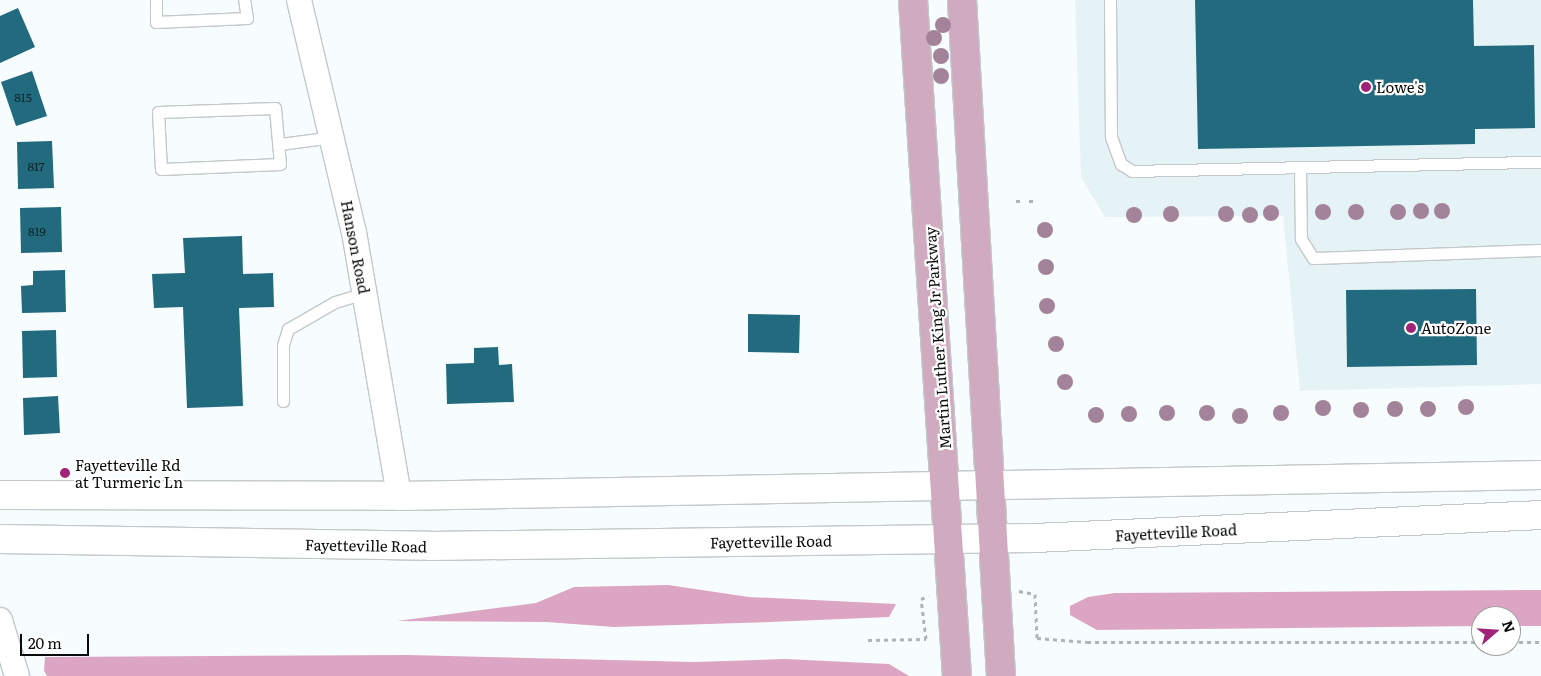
<!DOCTYPE html>
<html>
<head>
<meta charset="utf-8">
<style>
	body { margin:0 }
	#map { position:relative; width:1541px; height:676px; overflow:hidden; background:#f7fdfe; font-family:Literata,serif }
	div>[style] { position:absolute }
	[style*='--x'] { left:calc(var(--x)*1px); top:calc(var(--y)*1px); width:calc(var(--w)*1px); rotate:calc(var(--a)*1deg) }
	.built>* { inset:0; background:#e5f2f6 }
	.forest>* { inset:0; background:#dca5c4 }
	.building>* { inset:0; background:#226a7d }
	.path>* { height:3px; margin-top:-1.5px; transform-origin:0; background:repeating-linear-gradient(90deg,#afb4b4 0 4px,transparent 0 8px) }
	.roads { filter:drop-shadow(1px 0 #c3c8ca) drop-shadow(-1px 0 #c3c8ca) drop-shadow(0 1px #c3c8ca) drop-shadow(0 -1px #c3c8ca) }
	.lane>* { height:11px; margin:-5.5px; padding:0 5.5px; transform-origin:5.5px; border-radius:5.5px; background:#fff }
	.street>* { height:24px; margin:-12px; padding:0 12px; transform-origin:12px; border-radius:12px; background:#fff }
	.secondary>* { height:28px; margin:-14px; padding:0 14px; transform-origin:14px; border-radius:14px; background:#fff }
	.primary>* { height:28px; margin:-14px; padding:0 14px; transform-origin:14px; border-radius:14px; background:#d0aabf }
	.trees>* { width:16px; height:16px; margin:-8px; border-radius:50%; background:#a3839a }
	.dots>* { width:14px; height:14px; translate:-50% -50%; box-sizing:border-box; border:2px solid #fff; border-radius:50% }
	span { translate:-50% -50%; white-space:nowrap; text-align:center; line-height:1.15; -webkit-text-stroke:4.5px #fff; paint-order:stroke }
	.number-label { font-size:12px; color:#102428 }
	.number-label span { -webkit-text-stroke-width:0 }
	.poi-label { font-size:15px; color:#0a0c0c }
	.left { translate:0 -50%; text-align:left }
	.street-label { font-size:15px; color:#0a0c0c }
	.north { position:absolute; left:1471px; top:606px; width:50px; height:50px; box-sizing:border-box; background:#fff; border:1px solid #9d9e9e; border-radius:50%; rotate:71deg; font-size:14px; font-weight:700; line-height:20px; text-align:center; color:#0a0c0c }
	.north::after { content:''; display:block; margin:auto; width:18px; height:22px; background:#a02377; clip-path:polygon(50% 0,100% 100%,50% 72%,0 100%) }
	.scale { position:absolute; left:20px; top:634px; width:69px; height:22px; box-sizing:border-box; border:2px solid #0a0c0c; border-top:0; padding-left:6px; font-size:15px; line-height:18px; white-space:nowrap; color:#0a0c0c; -webkit-text-stroke:4px #fff; paint-order:stroke }
</style>
</head>
<body>
<div id="map">
	<div class="built">
		<i style="clip-path:polygon(1075px 0,1541px 0,1541px 384px,1300px 391px,1283px 216px,1105px 217px,1081px 177px)"></i>
	</div>
	<div class="forest">
		<i style="clip-path:polygon(668px 585px,749px 597px,896px 604px,889px 617px,770px 622px,614px 627px,546px 622px,397px 621px,536px 603px,574px 587px)"></i>
		<i style="clip-path:polygon(1541px 590px,1541px 626px,1511px 626px,1511px 616px,1481px 616px,1481px 626px,1097px 630px,1070px 615px,1070px 606px,1088px 597px,1115px 593px)"></i>
		<i style="clip-path:polygon(408px 655px,694px 662px,785px 659px,889px 664px,909px 676px,47px 676px,44px 671px,45px 657px)"></i>
	</div>
	<div class="building">
		<i style="clip-path:polygon(1195px 0,1473px 0,1474px 46px,1534px 45px,1535px 128px,1475px 129px,1475px 144px,1198px 149px)"></i>
		<i style="clip-path:polygon(18px 8px,35px 47px,0 63px,0 16px)"></i>
		<i style="clip-path:polygon(32px 71px,47px 116px,16px 126px,1px 82px)"></i>
		<i style="clip-path:polygon(52px 141px,54px 188px,18px 189px,17px 142px)"></i>
		<i style="clip-path:polygon(61px 207px,62px 252px,21px 253px,20px 208px)"></i>
		<i style="clip-path:polygon(242px 236px,243px 274px,273px 273px,274px 307px,239px 308px,243px 406px,187px 408px,183px 307px,154px 308px,152px 274px,185px 273px,183px 238px)"></i>
		<i style="clip-path:polygon(65px 270px,66px 312px,22px 313px,21px 286px,33px 285px,33px 271px)"></i>
		<i style="clip-path:polygon(1476px 289px,1477px 365px,1347px 367px,1346px 290px)"></i>
		<i style="clip-path:polygon(748px 314px,800px 315px,799px 353px,748px 352px)"></i>
		<i style="clip-path:polygon(56px 330px,57px 377px,23px 378px,22px 331px)"></i>
		<i style="clip-path:polygon(498px 347px,499px 365px,512px 364px,514px 402px,447px 404px,446px 364px,474px 363px,474px 348px)"></i>
		<i style="clip-path:polygon(58px 396px,60px 433px,24px 435px,23px 398px)"></i>
	</div>
	<div class="path">
		<i style="--x:1016;--y:201;--w:5;--a:0"></i>
		<i style="--x:1029;--y:201;--w:4;--a:0"></i>
		<i style="--x:1019;--y:591;--w:16;--a:11"></i>
		<i style="--x:1035;--y:594;--w:44;--a:87.4"></i>
		<i style="--x:1037;--y:638;--w:50;--a:4.6"></i>
		<i style="--x:1087;--y:642;--w:394;--a:0"></i>
		<i style="--x:868;--y:640;--w:58;--a:-1"></i>
		<i style="--x:926;--y:639;--w:40;--a:-97.1"></i>
		<i style="--x:921;--y:599;--w:8;--a:-23"></i>
		<i style="--x:1511;--y:642;--w:30;--a:0"></i>
	</div>
	<div class="roads">
		<div class="lane">
			<i style="--x:156;--y:0;--w:22;--a:90"></i>
			<i style="--x:156;--y:22;--w:91;--a:-2.5"></i>
			<i style="--x:247;--y:18;--w:18;--a:-99"></i>
			<i style="--x:1110;--y:0;--w:137;--a:89.6"></i>
			<i style="--x:1111;--y:137;--w:29;--a:70"></i>
			<i style="--x:1121;--y:164;--w:13;--a:32"></i>
			<i style="--x:1132;--y:171;--w:409;--a:-1.3"></i>
			<i style="--x:275;--y:108;--w:56;--a:84.9"></i>
			<i style="--x:280;--y:164;--w:119;--a:177.6"></i>
			<i style="--x:161;--y:169;--w:57;--a:-93"></i>
			<i style="--x:158;--y:112;--w:117;--a:-2"></i>
			<i style="--x:280;--y:144;--w:53;--a:-7.5"></i>
			<i style="--x:1300;--y:170;--w:69;--a:89.2"></i>
			<i style="--x:1301;--y:239;--w:22;--a:58"></i>
			<i style="--x:1313;--y:258;--w:228;--a:-2"></i>
			<i style="--x:283;--y:401;--w:56;--a:-90"></i>
			<i style="--x:283;--y:345;--w:17;--a:-73"></i>
			<i style="--x:288;--y:329;--w:54;--a:-29.9"></i>
			<i style="--x:335;--y:302;--w:31;--a:-17"></i>
		</div>
		<div class="street">
			<i style="--x:299;--y:0;--w:238;--a:76.7"></i>
			<i style="--x:354;--y:232;--w:268;--a:80.3"></i>
			<i style="--x:0;--y:620;--w:59;--a:73.1"></i>
		</div>
		<div class="secondary">
			<i style="--x:0;--y:495;--w:399;--a:0.1"></i>
			<i style="--x:399;--y:496;--w:1142;--a:-1.05"></i>
			<i style="--x:0;--y:539;--w:430;--a:0.9"></i>
			<i style="--x:430;--y:546;--w:605;--a:-0.76"></i>
			<i style="--x:1035;--y:538;--w:507;--a:-2.6"></i>
		</div>
		<div class="primary">
			<i style="--x:913;--y:0;--w:677;--a:86.28"></i>
			<i style="--x:962;--y:0;--w:677;--a:86.7"></i>
		</div>
	</div>
	<div class="trees">
		<i style="left:943px;top:25px"></i>
		<i style="left:934px;top:38px"></i>
		<i style="left:941px;top:56px"></i>
		<i style="left:941px;top:76px"></i>
		<i style="left:1421px;top:211px"></i>
		<i style="left:1442px;top:211px"></i>
		<i style="left:1323px;top:212px"></i>
		<i style="left:1356px;top:212px"></i>
		<i style="left:1398px;top:212px"></i>
		<i style="left:1271px;top:213px"></i>
		<i style="left:1171px;top:214px"></i>
		<i style="left:1226px;top:214px"></i>
		<i style="left:1134px;top:215px"></i>
		<i style="left:1250px;top:215px"></i>
		<i style="left:1045px;top:230px"></i>
		<i style="left:1046px;top:267px"></i>
		<i style="left:1047px;top:306px"></i>
		<i style="left:1056px;top:344px"></i>
		<i style="left:1065px;top:382px"></i>
		<i style="left:1466px;top:407px"></i>
		<i style="left:1323px;top:408px"></i>
		<i style="left:1395px;top:409px"></i>
		<i style="left:1428px;top:409px"></i>
		<i style="left:1361px;top:410px"></i>
		<i style="left:1167px;top:413px"></i>
		<i style="left:1207px;top:413px"></i>
		<i style="left:1281px;top:413px"></i>
		<i style="left:1129px;top:414px"></i>
		<i style="left:1096px;top:415px"></i>
		<i style="left:1240px;top:416px"></i>
	</div>
	<div class="dots">
		<i style="left:1366px;top:87px;background:#a02377"></i>
		<i style="left:1411px;top:328px;background:#a02377"></i>
		<i style="left:65px;top:473px;background:#a02377"></i>
	</div>
	<div class="number-label">
		<span style="left:23px;top:98px">815</span>
		<span style="left:36px;top:167px">817</span>
		<span style="left:37px;top:232px">819</span>
	</div>
	<div class="poi-label">
		<span class="left" style="left:1376px;top:87px">Lowe's</span>
		<span class="left" style="left:1421px;top:328px">AutoZone</span>
		<span class="left" style="left:75px;top:473px">Fayetteville Rd<br>at Turmeric Ln</span>
	</div>
	<div class="street-label">
		<span style="left:356px;top:247px;rotate:79deg">Hanson Road</span>
		<span style="left:937px;top:338px;rotate:-94deg">Martin Luther King Jr Parkway</span>
		<span style="left:1176px;top:532px;rotate:-3deg">Fayetteville Road</span>
		<span style="left:771px;top:541px;rotate:-1deg">Fayetteville Road</span>
		<span style="left:366px;top:545px;rotate:1deg">Fayetteville Road</span>
	</div>
	<div class="north">N</div>
	<div class="scale">20 m</div>
</div>
</body>
</html>
